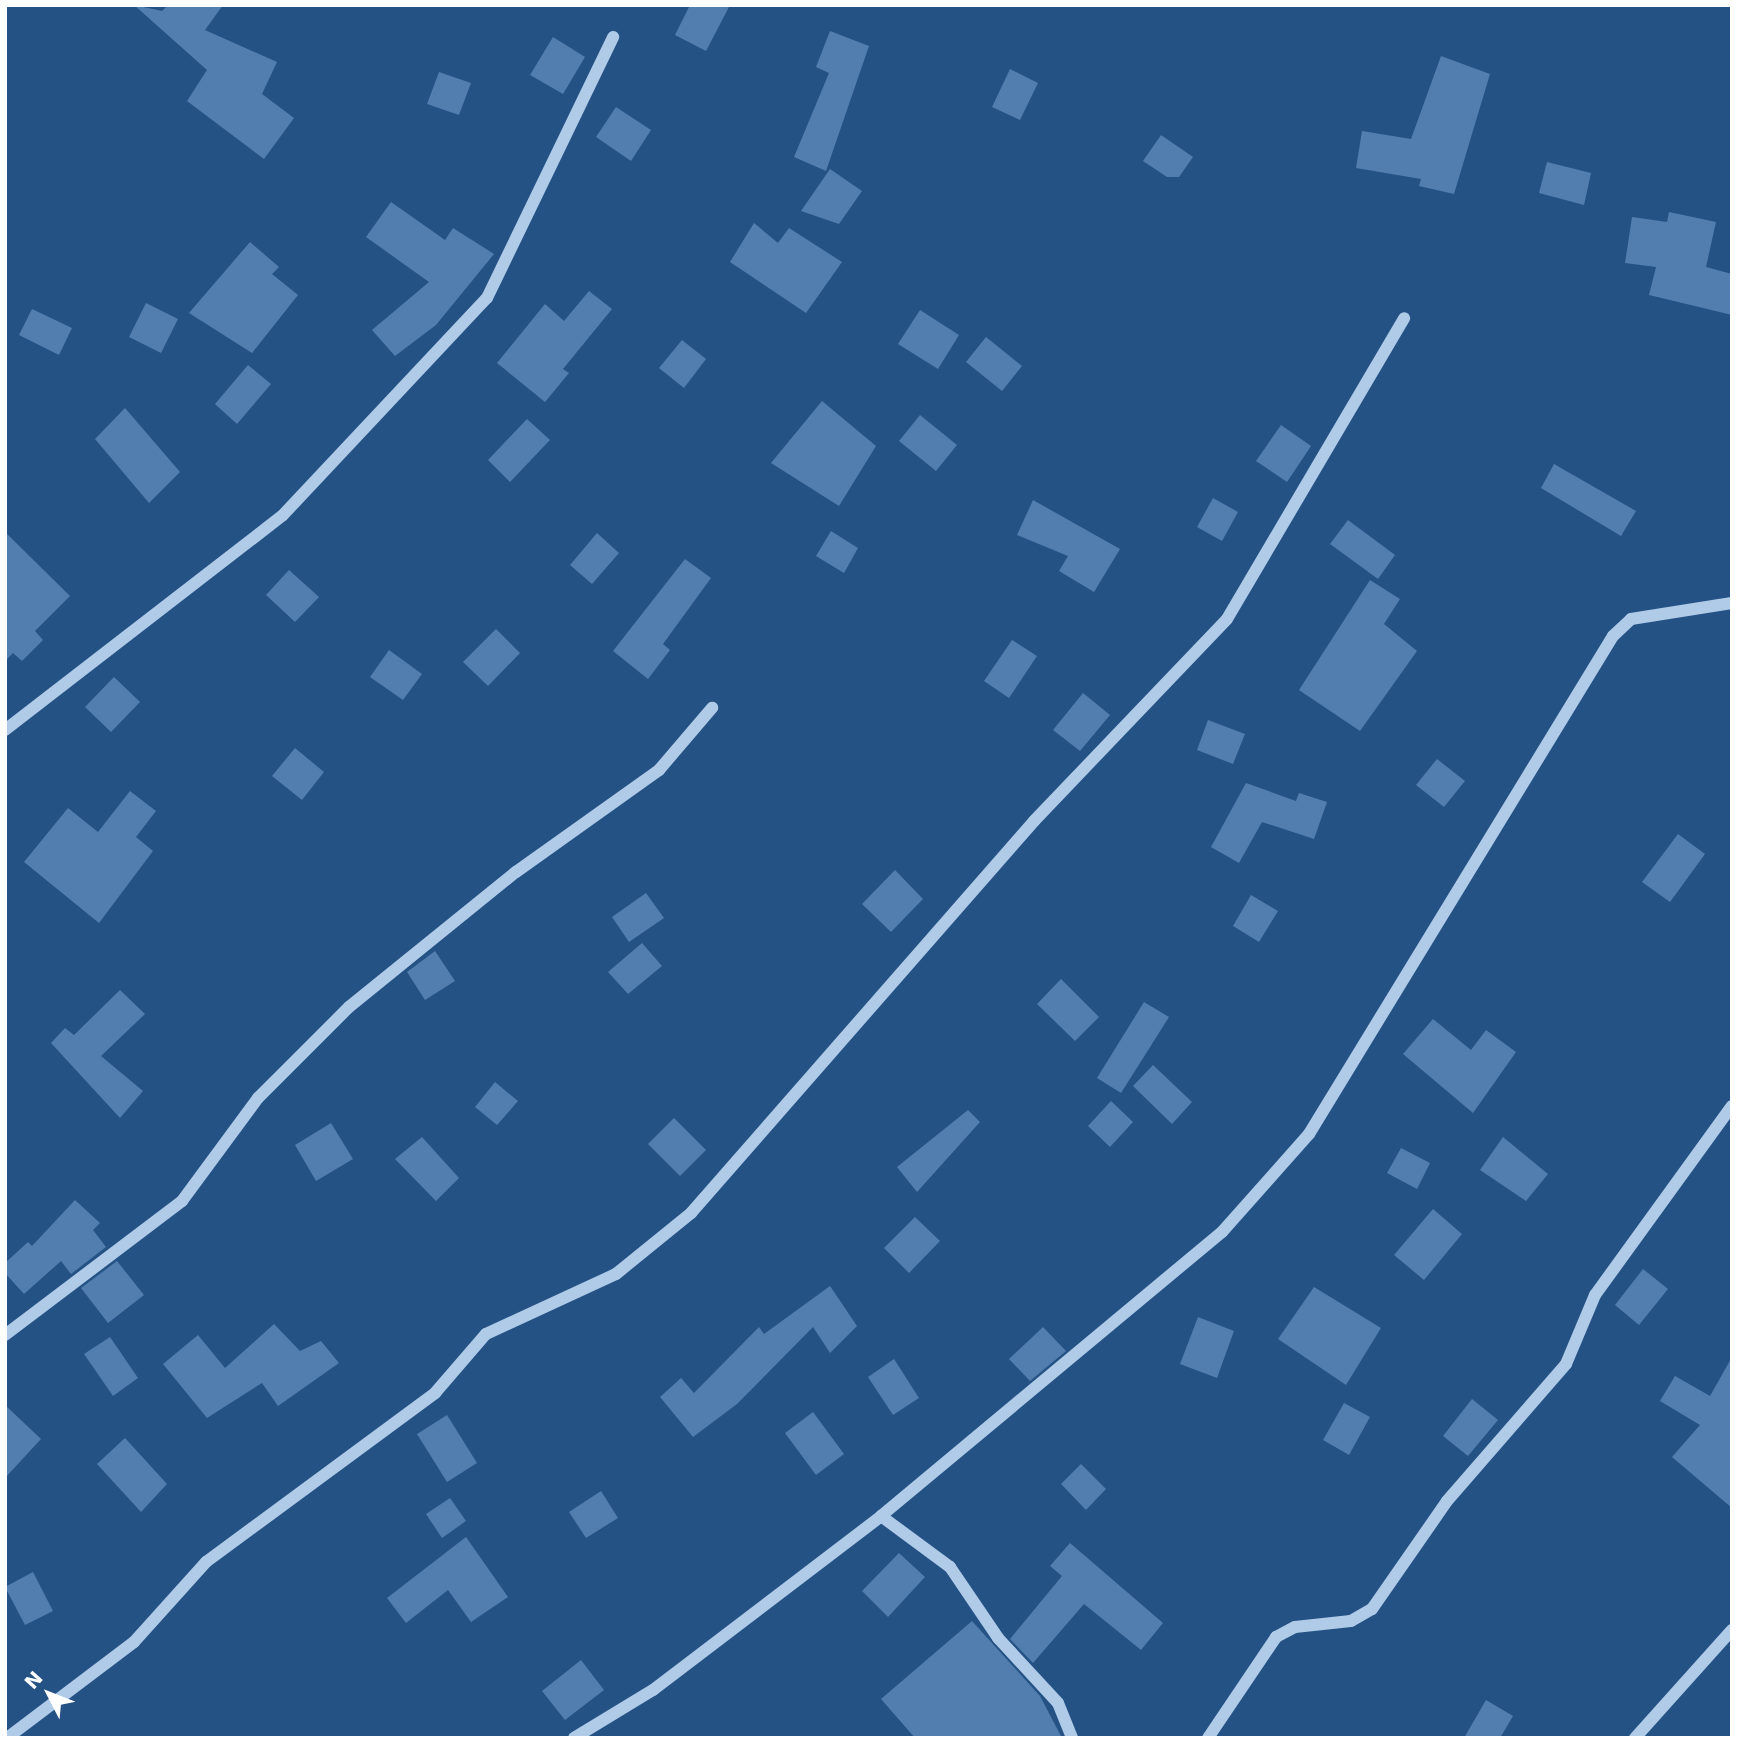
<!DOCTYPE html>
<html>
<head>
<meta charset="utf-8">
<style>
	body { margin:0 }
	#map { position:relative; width:1737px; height:1743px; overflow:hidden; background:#255285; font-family:"DejaVu Sans",sans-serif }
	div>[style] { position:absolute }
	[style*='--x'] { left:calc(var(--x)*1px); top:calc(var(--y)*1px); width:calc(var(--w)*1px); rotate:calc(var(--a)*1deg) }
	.building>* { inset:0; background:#517eaf }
	.minor>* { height:12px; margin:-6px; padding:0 6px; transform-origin:6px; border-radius:6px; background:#afcbe8 }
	span { translate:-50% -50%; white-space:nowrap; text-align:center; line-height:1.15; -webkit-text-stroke:6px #255285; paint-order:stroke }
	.frame { position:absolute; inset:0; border:7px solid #fff; pointer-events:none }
	.north { position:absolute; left:14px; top:1659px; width:70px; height:70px; -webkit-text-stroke:5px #255285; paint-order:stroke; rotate:312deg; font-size:19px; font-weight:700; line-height:28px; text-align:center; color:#fff }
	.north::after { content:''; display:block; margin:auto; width:24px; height:32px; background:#fff; clip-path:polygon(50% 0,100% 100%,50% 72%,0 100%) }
</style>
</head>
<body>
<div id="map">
	<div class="building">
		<i style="clip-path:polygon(134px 5px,162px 11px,168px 5px,223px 5px,205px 30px,277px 62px,262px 94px,294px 118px,264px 159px,187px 101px,207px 70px)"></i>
		<i style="clip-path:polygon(690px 5px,730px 5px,706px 51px,675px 35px)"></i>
		<i style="clip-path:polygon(830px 31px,869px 46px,826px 171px,794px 157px,829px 73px,816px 67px)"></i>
		<i style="clip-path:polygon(553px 37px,585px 57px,563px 94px,530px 75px)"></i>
		<i style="clip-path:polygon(1441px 56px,1490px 74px,1454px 194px,1419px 186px,1421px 179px,1356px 168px,1362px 131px,1411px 139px)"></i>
		<i style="clip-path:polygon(1010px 69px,1038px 83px,1020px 120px,992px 107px)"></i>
		<i style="clip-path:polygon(439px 72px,471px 83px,459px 115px,427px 104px)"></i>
		<i style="clip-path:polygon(616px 107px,651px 130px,631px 161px,596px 137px)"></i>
		<i style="clip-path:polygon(1161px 135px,1193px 157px,1179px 177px,1167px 177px,1143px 161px)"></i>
		<i style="clip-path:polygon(1547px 162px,1591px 173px,1584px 205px,1539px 193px)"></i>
		<i style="clip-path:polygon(830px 169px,862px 191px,839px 224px,801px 211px)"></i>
		<i style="clip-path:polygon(391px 202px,445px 240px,453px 228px,494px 254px,436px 325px,395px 356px,372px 330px,429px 282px,366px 237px)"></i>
		<i style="clip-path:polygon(1669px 212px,1716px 222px,1706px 267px,1732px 274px,1732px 315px,1649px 295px,1656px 267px,1625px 263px,1632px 217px,1667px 222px)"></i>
		<i style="clip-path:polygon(754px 223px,778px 243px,789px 228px,842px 262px,806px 313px,730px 262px)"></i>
		<i style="clip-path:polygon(250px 242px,279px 267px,272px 274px,298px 295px,252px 353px,189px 313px)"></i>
		<i style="clip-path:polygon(589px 291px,612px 309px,563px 369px,569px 373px,545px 402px,497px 363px,545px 304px,564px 321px)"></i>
		<i style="clip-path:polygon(146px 303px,178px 319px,161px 353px,129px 337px)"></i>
		<i style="clip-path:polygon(32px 309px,72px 328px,59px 355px,19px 335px)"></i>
		<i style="clip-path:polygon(920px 310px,959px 335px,938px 369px,898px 344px)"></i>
		<i style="clip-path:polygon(986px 337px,1022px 366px,1002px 391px,966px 362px)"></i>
		<i style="clip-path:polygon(682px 340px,706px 359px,684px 388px,659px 368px)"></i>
		<i style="clip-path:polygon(248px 365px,271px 384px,237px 424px,215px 404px)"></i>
		<i style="clip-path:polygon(822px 401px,876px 446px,839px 506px,771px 463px)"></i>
		<i style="clip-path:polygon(125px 408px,180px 472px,149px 503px,95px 439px)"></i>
		<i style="clip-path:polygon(920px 415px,957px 445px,936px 471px,899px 441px)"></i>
		<i style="clip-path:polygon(527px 419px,550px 440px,510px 482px,488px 460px)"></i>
		<i style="clip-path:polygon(1281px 425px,1311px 446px,1287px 482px,1256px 461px)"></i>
		<i style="clip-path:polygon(1554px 464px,1636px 511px,1621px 536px,1541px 488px)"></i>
		<i style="clip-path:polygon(1213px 498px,1238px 512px,1222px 541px,1197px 527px)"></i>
		<i style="clip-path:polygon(1033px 500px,1120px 549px,1094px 592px,1059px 571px,1068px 556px,1017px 535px)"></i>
		<i style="clip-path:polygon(1348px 520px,1395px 555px,1378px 579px,1330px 544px)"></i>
		<i style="clip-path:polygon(831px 531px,858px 548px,844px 573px,816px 556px)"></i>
		<i style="clip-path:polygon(5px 532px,70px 596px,35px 631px,43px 640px,22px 661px,13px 653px,5px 661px)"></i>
		<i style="clip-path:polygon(597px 533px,619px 553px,592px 584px,570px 565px)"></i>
		<i style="clip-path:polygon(685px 559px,711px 578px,663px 644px,670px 650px,648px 679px,613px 651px)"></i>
		<i style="clip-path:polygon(289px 570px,319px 597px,295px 622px,266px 595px)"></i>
		<i style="clip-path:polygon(1370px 580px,1400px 599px,1384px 624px,1417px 651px,1360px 731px,1299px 690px)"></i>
		<i style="clip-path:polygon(496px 629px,520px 653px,488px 686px,463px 662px)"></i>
		<i style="clip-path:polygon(1012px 640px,1037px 656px,1009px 698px,984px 681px)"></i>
		<i style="clip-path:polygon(389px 650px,422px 674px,403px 700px,370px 677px)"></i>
		<i style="clip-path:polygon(114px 677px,140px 702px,111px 732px,85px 707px)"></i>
		<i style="clip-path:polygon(1083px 693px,1110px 715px,1080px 751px,1053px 730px)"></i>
		<i style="clip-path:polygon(1208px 720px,1245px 734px,1233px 764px,1197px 750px)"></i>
		<i style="clip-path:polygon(295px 748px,324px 772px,302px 800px,272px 776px)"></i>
		<i style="clip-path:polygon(1437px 759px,1465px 781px,1444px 807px,1416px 785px)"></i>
		<i style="clip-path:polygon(1246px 783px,1296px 801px,1299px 793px,1327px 802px,1314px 839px,1262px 822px,1239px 863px,1211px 847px)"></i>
		<i style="clip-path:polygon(130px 791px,156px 811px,136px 837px,153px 851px,99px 923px,24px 862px,68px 808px,98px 832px)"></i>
		<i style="clip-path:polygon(1678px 834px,1705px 854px,1670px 902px,1642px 882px)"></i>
		<i style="clip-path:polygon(895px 870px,923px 899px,891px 932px,862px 904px)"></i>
		<i style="clip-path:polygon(646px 893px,664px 918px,629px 942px,612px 917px)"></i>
		<i style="clip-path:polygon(1251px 895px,1278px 911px,1259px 942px,1233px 926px)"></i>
		<i style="clip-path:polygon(642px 943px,662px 966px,628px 994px,608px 972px)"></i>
		<i style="clip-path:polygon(435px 951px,455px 981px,425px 1000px,407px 972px)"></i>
		<i style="clip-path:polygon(1061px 979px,1099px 1017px,1075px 1041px,1037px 1004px)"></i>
		<i style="clip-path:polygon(120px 990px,145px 1014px,101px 1056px,143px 1091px,120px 1118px,51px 1043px,65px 1028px,74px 1035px)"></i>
		<i style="clip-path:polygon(1144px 1002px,1169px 1017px,1121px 1093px,1097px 1078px)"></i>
		<i style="clip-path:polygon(1433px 1019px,1471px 1050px,1486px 1030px,1516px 1052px,1473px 1113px,1403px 1054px)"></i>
		<i style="clip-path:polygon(1153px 1065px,1192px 1102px,1172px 1124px,1133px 1086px)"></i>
		<i style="clip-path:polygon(495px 1082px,518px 1101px,497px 1125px,475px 1107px)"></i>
		<i style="clip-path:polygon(1111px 1101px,1133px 1122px,1110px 1147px,1088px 1126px)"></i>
		<i style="clip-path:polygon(968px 1110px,980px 1122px,917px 1192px,897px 1167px)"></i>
		<i style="clip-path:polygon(674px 1118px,706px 1150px,680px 1176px,648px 1144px)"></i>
		<i style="clip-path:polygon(331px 1123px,353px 1159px,316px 1181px,295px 1145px)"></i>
		<i style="clip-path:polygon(422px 1137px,459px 1178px,436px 1201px,395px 1159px)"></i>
		<i style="clip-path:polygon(1503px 1137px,1548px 1174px,1526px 1201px,1480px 1170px)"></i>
		<i style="clip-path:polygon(1401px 1148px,1430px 1163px,1417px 1189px,1387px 1173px)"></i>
		<i style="clip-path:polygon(75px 1200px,100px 1223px,93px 1230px,106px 1247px,71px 1274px,61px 1261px,24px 1294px,5px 1273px,5px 1263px,28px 1242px,32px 1246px)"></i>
		<i style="clip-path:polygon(1433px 1209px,1462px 1234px,1424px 1280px,1394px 1255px)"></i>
		<i style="clip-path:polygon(915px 1217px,940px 1241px,909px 1273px,884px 1248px)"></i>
		<i style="clip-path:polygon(117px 1261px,144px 1295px,108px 1323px,81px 1288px)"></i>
		<i style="clip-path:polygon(1643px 1269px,1668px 1289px,1639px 1325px,1615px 1305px)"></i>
		<i style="clip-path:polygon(830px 1286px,857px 1326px,830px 1353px,813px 1327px,737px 1404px,693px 1437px,660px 1397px,681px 1378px,694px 1393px,759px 1327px,764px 1334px)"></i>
		<i style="clip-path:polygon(1314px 1287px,1381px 1328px,1346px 1385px,1278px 1339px)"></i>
		<i style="clip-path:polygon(1198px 1317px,1234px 1331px,1217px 1378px,1180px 1364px)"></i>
		<i style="clip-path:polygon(274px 1324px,300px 1351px,321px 1341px,339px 1363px,278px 1406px,262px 1383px,207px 1418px,163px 1364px,198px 1335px,225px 1368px)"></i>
		<i style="clip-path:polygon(1043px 1327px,1066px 1351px,1030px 1381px,1009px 1359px)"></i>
		<i style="clip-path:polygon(110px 1337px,138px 1378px,113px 1396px,84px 1354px)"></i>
		<i style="clip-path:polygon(1732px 1357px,1732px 1508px,1672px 1457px,1700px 1425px,1660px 1401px,1675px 1376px,1710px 1396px)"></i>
		<i style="clip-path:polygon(894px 1359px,919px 1398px,893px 1415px,868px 1377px)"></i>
		<i style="clip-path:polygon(1472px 1399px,1498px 1420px,1468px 1456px,1443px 1436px)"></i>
		<i style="clip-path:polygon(1344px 1403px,1370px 1417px,1349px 1455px,1323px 1440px)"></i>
		<i style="clip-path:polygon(5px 1405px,41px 1439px,5px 1478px)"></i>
		<i style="clip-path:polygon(813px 1412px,844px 1454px,816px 1475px,785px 1433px)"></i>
		<i style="clip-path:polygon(447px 1415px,477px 1463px,447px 1482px,417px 1434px)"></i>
		<i style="clip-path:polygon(125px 1438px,167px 1484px,141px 1512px,97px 1464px)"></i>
		<i style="clip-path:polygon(1081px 1464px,1106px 1489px,1086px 1510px,1061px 1484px)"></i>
		<i style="clip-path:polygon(601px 1491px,618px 1518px,586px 1538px,569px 1512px)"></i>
		<i style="clip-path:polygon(450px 1498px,466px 1521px,442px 1538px,426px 1514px)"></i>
		<i style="clip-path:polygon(466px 1537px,508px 1597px,471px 1622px,448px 1590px,406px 1623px,387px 1598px)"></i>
		<i style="clip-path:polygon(1070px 1543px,1163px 1623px,1141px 1650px,1084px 1604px,1033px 1663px,1010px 1639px,1062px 1576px,1050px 1566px)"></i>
		<i style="clip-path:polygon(899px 1553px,925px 1577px,888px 1617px,862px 1591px)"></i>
		<i style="clip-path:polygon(33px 1572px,53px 1611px,25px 1625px,5px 1587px)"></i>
		<i style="clip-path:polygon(972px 1621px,1040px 1696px,1062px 1738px,915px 1738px,881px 1699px)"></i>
		<i style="clip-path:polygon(581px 1660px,604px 1690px,565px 1720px,542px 1691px)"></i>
		<i style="clip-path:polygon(1486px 1700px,1513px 1716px,1500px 1738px,1464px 1738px)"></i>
	</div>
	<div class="minor">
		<i style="--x:5;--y:730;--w:351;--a:-37.7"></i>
		<i style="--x:283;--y:515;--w:298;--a:-46.8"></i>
		<i style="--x:487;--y:298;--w:290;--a:-64.2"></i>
		<i style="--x:5;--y:1335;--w:222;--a:-37.1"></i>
		<i style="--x:182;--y:1201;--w:128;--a:-53.6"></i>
		<i style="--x:258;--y:1098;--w:129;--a:-45"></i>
		<i style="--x:349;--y:1007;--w:215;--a:-39"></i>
		<i style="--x:516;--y:872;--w:176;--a:-35.5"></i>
		<i style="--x:659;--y:770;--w:82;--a:-49.5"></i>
		<i style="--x:881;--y:1516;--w:86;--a:36.5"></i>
		<i style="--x:950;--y:1567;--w:86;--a:55.9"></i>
		<i style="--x:998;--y:1638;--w:88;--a:47.3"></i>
		<i style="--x:1058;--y:1703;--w:38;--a:68"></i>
		<i style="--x:7;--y:1738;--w:159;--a:-37.1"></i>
		<i style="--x:134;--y:1642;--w:108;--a:-48"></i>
		<i style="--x:206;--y:1562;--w:285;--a:-36.4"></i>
		<i style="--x:435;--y:1393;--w:78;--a:-49.2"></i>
		<i style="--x:486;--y:1334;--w:143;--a:-24.8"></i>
		<i style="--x:616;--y:1274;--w:97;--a:-39.1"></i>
		<i style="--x:691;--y:1213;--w:521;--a:-48.81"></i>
		<i style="--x:1034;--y:821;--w:279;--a:-46.3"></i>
		<i style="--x:1227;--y:619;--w:349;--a:-59.5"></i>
		<i style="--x:574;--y:1738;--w:92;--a:-31.3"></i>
		<i style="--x:653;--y:1690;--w:287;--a:-37.3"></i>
		<i style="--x:881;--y:1516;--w:444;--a:-39.8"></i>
		<i style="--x:1222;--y:1232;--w:131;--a:-48.4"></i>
		<i style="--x:1309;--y:1134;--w:583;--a:-58.6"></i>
		<i style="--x:1613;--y:636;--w:25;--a:-43"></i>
		<i style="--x:1631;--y:619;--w:102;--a:-9"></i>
		<i style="--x:1208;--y:1738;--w:122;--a:-56"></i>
		<i style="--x:1276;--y:1637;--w:21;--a:-28"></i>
		<i style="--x:1295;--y:1627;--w:56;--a:-6.1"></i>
		<i style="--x:1351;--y:1621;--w:24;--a:-30"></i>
		<i style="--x:1372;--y:1609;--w:131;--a:-55.2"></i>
		<i style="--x:1447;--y:1501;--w:181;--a:-49"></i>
		<i style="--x:1566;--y:1364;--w:75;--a:-67.2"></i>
		<i style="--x:1595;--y:1295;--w:233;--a:-54.1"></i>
		<i style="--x:1635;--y:1738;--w:145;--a:-48.1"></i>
	</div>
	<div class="frame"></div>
	<div class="north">N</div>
</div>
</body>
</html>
